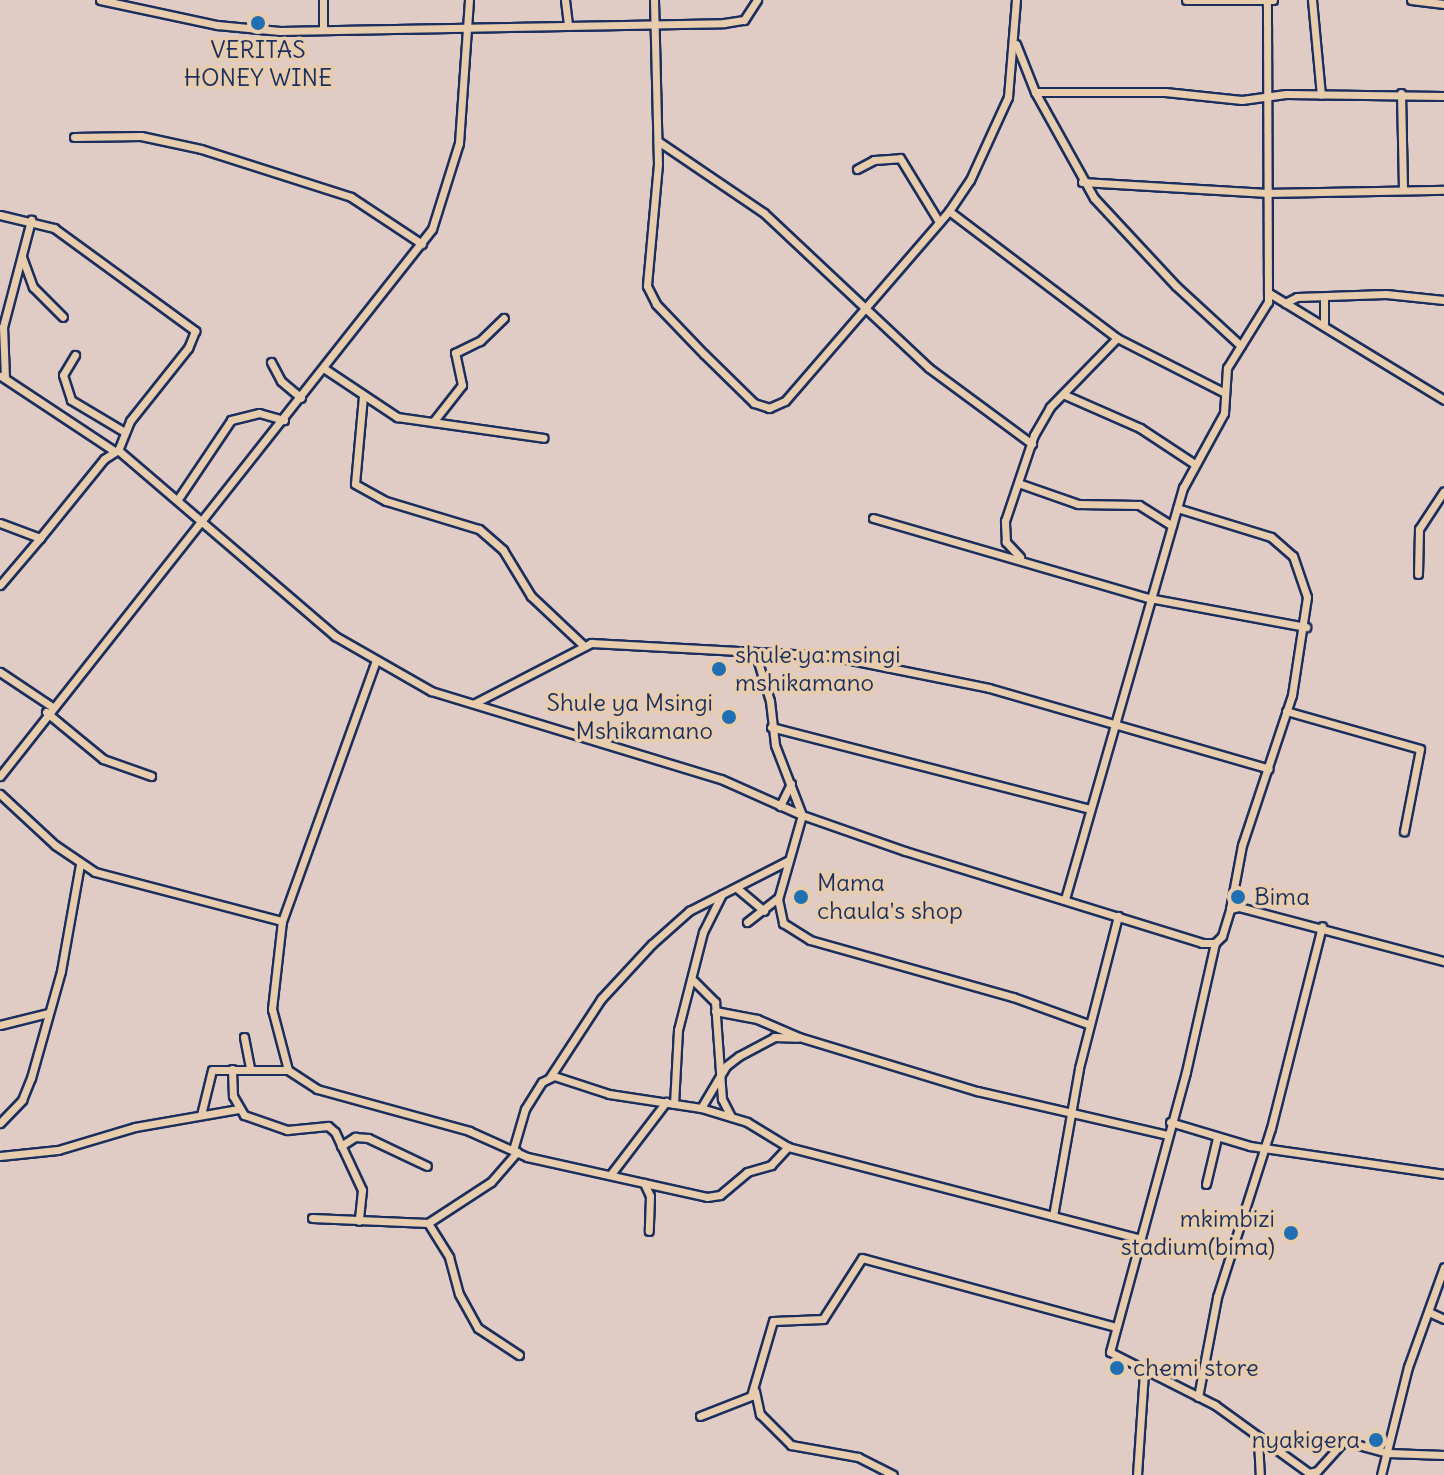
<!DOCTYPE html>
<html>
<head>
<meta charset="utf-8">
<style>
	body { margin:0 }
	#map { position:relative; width:1444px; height:1475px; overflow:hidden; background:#e0cbc5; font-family:Delius,sans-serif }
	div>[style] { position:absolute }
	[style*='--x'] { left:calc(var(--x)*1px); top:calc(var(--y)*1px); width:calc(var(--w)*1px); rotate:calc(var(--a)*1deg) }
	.roads { filter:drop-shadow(2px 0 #1b2f5e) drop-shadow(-2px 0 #1b2f5e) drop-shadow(0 2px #1b2f5e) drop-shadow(0 -2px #1b2f5e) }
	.minor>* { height:7px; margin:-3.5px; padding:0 3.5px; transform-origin:3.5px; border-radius:3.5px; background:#e7ccae }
	.dots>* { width:22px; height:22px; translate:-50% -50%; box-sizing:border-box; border:4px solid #e7ccae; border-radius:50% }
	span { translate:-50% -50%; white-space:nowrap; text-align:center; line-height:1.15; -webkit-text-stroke:7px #e7ccae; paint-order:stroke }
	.poi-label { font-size:24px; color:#1b2f5e }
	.left { translate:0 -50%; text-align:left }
	.right { translate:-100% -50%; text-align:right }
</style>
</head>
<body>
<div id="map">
	<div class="roads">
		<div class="minor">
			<i style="--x:100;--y:0;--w:120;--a:12.1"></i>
			<i style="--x:217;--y:25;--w:63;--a:5.4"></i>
			<i style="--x:280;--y:31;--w:444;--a:-1"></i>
			<i style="--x:724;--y:23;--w:20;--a:-9"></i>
			<i style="--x:744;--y:20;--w:24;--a:-57"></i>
			<i style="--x:323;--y:0;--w:30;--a:90"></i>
			<i style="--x:565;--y:0;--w:26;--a:83"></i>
			<i style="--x:654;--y:0;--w:164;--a:88.6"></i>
			<i style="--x:658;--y:164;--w:122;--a:95.2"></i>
			<i style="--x:647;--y:286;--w:20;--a:63"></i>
			<i style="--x:656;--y:304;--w:69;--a:46.2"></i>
			<i style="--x:704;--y:354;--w:70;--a:44.4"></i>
			<i style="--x:754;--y:403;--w:16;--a:18"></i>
			<i style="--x:769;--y:408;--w:17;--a:-24"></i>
			<i style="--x:785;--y:401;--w:251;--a:-49.2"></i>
			<i style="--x:949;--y:211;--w:37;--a:-56"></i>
			<i style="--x:970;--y:180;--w:91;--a:-65.4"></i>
			<i style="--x:1008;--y:97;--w:97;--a:-85.3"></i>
			<i style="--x:1186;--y:0;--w:87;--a:0"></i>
			<i style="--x:1312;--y:0;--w:95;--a:84.6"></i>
			<i style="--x:1411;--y:0;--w:33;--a:7"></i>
			<i style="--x:1016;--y:44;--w:52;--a:68.4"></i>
			<i style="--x:1035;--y:92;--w:121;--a:60.9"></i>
			<i style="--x:1094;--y:198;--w:120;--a:47"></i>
			<i style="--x:1176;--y:286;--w:88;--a:42.7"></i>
			<i style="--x:1035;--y:92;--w:130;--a:0"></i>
			<i style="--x:1165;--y:92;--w:77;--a:5.9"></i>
			<i style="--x:1242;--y:100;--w:44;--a:-7.8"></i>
			<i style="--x:1286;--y:94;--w:158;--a:0.7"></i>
			<i style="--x:1401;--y:93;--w:96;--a:88.8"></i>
			<i style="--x:74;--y:137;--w:67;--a:-0.9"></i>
			<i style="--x:141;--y:136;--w:61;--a:12.2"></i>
			<i style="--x:201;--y:149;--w:157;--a:17.7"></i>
			<i style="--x:351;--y:197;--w:85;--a:33.5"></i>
			<i style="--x:658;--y:141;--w:128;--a:34.2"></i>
			<i style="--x:764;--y:213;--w:226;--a:43.2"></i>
			<i style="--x:929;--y:368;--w:128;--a:36.4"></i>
			<i style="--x:857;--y:169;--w:19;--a:-28"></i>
			<i style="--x:874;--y:160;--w:26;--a:-4"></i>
			<i style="--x:900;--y:158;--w:75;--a:58.6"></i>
			<i style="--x:1082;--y:182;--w:186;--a:3.4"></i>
			<i style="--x:1268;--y:193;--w:176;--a:-1"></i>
			<i style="--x:949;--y:211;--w:211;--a:37.1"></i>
			<i style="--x:1117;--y:338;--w:121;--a:27"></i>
			<i style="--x:0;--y:215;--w:56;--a:13.5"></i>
			<i style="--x:54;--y:228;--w:175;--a:36.1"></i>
			<i style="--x:195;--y:331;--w:18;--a:112"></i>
			<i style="--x:188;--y:348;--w:93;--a:128.5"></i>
			<i style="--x:130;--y:421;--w:31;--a:112"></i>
			<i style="--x:22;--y:257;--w:32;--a:70"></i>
			<i style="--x:33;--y:287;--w:42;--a:45"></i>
			<i style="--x:1269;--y:293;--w:205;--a:31.4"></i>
			<i style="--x:1324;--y:298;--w:28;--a:90"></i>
			<i style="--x:1285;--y:303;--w:13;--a:-27"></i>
			<i style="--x:1297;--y:297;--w:89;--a:-1.9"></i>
			<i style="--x:1386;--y:294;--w:58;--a:5.9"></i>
			<i style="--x:75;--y:355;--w:23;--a:121"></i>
			<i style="--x:63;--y:375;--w:26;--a:72"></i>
			<i style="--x:71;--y:400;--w:61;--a:30.8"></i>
			<i style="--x:271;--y:362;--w:21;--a:62"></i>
			<i style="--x:281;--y:381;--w:26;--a:40"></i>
			<i style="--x:325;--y:369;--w:87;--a:33.7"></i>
			<i style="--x:397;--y:417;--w:148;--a:8.1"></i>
			<i style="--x:1;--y:376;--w:134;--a:33.5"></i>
			<i style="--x:5;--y:378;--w:51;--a:-92.2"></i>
			<i style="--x:3;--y:327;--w:111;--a:-75.3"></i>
			<i style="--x:1065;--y:395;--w:82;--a:23.7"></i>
			<i style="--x:1140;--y:428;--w:64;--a:33.4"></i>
			<i style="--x:363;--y:396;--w:88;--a:95.2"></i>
			<i style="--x:355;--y:484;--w:35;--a:29"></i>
			<i style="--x:386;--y:501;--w:97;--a:16.8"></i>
			<i style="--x:479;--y:529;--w:32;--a:41"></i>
			<i style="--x:503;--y:550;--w:54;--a:58.7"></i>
			<i style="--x:531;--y:596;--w:71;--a:43.3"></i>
			<i style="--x:433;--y:422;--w:47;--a:-51.9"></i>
			<i style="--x:462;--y:385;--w:33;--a:-102"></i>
			<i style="--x:455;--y:353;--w:28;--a:-26"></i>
			<i style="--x:480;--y:341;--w:33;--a:-44"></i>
			<i style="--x:1018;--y:483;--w:64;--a:19.3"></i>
			<i style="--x:1078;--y:504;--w:61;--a:0.9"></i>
			<i style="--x:1139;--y:505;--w:39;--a:32"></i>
			<i style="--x:178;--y:499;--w:95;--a:-56.1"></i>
			<i style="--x:231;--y:420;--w:29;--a:-14"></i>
			<i style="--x:259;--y:413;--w:26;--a:16"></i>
			<i style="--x:1177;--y:508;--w:98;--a:17.1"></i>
			<i style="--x:1271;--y:537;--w:29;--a:41"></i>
			<i style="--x:1293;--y:556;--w:43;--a:71.1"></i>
			<i style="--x:1307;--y:597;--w:99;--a:98.7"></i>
			<i style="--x:1292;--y:695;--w:158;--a:108.4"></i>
			<i style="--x:1242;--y:845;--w:65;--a:100.6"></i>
			<i style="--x:873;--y:518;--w:287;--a:16.2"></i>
			<i style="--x:1149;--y:598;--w:160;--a:10.5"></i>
			<i style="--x:0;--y:523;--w:43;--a:20.6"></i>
			<i style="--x:40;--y:538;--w:102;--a:-51"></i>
			<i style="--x:104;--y:459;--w:17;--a:-33"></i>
			<i style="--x:118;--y:450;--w:286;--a:40.6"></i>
			<i style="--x:335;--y:636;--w:111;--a:29.8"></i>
			<i style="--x:431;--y:691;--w:303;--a:16.9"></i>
			<i style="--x:721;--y:779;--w:89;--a:24"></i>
			<i style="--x:802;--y:815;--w:109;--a:19.3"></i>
			<i style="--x:905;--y:851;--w:311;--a:17.2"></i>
			<i style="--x:1202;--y:943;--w:13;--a:0"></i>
			<i style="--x:1215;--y:943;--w:10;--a:-45"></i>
			<i style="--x:1222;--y:936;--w:28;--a:-73"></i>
			<i style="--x:1230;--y:909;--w:9;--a:-13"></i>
			<i style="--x:1239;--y:907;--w:212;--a:14.8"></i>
			<i style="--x:1020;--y:557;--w:21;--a:-133"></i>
			<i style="--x:1006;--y:542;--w:21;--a:-93"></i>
			<i style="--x:1005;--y:521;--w:91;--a:-71.4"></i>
			<i style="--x:1034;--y:435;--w:32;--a:-60"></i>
			<i style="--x:1050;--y:407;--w:96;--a:-45.8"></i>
			<i style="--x:1418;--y:574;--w:45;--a:-88.7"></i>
			<i style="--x:1419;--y:529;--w:45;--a:-56.7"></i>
			<i style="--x:0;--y:585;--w:62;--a:-49.6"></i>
			<i style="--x:755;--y:652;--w:51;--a:73"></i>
			<i style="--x:770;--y:701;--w:44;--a:83.5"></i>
			<i style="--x:775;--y:745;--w:75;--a:68.9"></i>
			<i style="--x:802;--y:815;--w:87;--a:105.9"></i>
			<i style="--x:778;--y:899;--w:25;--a:78"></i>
			<i style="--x:783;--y:923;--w:32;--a:32"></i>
			<i style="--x:810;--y:940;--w:211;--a:15.7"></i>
			<i style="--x:1013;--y:997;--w:80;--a:19.8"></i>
			<i style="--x:375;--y:663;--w:274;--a:109.8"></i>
			<i style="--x:282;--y:921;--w:89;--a:96.5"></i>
			<i style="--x:272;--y:1009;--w:63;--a:75.3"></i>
			<i style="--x:288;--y:1070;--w:35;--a:33"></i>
			<i style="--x:317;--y:1089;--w:158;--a:15.4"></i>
			<i style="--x:469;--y:1131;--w:64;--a:24.1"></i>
			<i style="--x:527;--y:1157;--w:184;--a:12.5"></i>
			<i style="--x:707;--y:1197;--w:13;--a:-9"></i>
			<i style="--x:720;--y:1195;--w:35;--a:-40"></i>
			<i style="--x:747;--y:1172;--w:25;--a:-16"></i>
			<i style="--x:771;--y:1165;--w:25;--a:-47"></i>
			<i style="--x:0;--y:672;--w:61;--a:33.7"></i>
			<i style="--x:475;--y:703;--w:131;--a:-27.3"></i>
			<i style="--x:591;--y:643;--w:240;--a:3.1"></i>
			<i style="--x:831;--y:656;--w:161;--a:11.4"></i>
			<i style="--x:989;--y:688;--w:291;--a:16.1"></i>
			<i style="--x:1286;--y:711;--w:139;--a:15.8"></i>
			<i style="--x:1420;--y:749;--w:84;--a:101"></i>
			<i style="--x:46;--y:712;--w:74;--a:39.5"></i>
			<i style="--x:103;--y:759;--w:51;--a:19.5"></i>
			<i style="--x:771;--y:727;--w:329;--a:14.4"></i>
			<i style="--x:0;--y:776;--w:697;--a:-51.7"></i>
			<i style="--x:432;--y:229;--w:90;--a:-72.6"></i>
			<i style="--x:459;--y:143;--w:143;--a:-86"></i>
			<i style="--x:0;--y:794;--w:75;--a:42.8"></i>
			<i style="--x:55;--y:845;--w:48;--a:34"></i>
			<i style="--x:95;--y:872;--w:193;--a:14.7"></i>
			<i style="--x:780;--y:806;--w:25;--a:-64"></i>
			<i style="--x:738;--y:889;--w:34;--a:40"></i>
			<i style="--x:1065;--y:899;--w:428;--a:-74"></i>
			<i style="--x:1183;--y:488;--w:85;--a:-61.3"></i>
			<i style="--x:1224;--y:413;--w:45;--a:-86.2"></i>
			<i style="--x:1227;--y:368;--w:78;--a:-58.2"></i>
			<i style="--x:1268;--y:302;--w:302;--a:-90.2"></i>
			<i style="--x:747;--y:922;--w:39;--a:-38"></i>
			<i style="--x:1215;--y:943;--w:132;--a:102.7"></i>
			<i style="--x:1186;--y:1072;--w:290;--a:105.2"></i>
			<i style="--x:1110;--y:1352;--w:118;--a:26.8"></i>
			<i style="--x:1215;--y:1405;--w:116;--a:35.9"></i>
			<i style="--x:1309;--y:1473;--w:8;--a:-14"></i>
			<i style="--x:1317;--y:1471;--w:40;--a:-48"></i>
			<i style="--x:1344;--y:1441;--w:46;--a:15.3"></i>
			<i style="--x:1388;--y:1453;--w:56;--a:2"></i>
			<i style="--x:694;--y:981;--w:30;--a:45"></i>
			<i style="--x:715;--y:1002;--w:97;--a:85.9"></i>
			<i style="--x:722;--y:1099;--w:20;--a:63"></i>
			<i style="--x:715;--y:1011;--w:43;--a:10.8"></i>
			<i style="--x:757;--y:1019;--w:46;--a:23.2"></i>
			<i style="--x:799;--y:1037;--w:186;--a:16.9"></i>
			<i style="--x:977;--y:1091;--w:195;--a:13"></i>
			<i style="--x:0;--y:1025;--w:49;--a:-14"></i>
			<i style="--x:244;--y:1037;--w:32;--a:79"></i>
			<i style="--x:232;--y:1069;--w:27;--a:88"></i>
			<i style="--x:233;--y:1096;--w:22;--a:60"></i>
			<i style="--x:244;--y:1115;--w:46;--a:19.2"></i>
			<i style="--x:287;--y:1130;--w:41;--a:-5.6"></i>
			<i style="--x:328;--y:1126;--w:9;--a:41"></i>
			<i style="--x:335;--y:1132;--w:64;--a:65"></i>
			<i style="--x:362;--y:1190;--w:31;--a:96"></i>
			<i style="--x:550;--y:1077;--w:93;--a:-56.8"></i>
			<i style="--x:601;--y:999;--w:75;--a:-47.2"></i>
			<i style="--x:652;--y:944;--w:50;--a:-41.7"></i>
			<i style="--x:689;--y:911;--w:112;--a:-27"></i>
			<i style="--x:674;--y:1104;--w:74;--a:-86.9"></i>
			<i style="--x:678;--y:1030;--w:101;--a:-75.7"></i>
			<i style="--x:703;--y:932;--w:42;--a:-63.4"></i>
			<i style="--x:701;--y:1108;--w:49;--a:-59.2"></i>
			<i style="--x:726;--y:1066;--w:16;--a:-38"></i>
			<i style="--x:739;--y:1056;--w:40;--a:-28"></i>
			<i style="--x:774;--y:1037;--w:23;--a:2"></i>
			<i style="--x:201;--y:1115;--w:46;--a:-76.3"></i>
			<i style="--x:212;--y:1070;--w:76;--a:0"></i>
			<i style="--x:1170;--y:1122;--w:84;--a:16.7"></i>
			<i style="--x:1250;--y:1146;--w:196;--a:8.2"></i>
			<i style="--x:0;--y:1123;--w:32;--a:-46"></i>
			<i style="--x:22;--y:1100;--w:24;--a:-68"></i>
			<i style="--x:31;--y:1078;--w:111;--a:-74.3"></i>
			<i style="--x:61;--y:971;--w:109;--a:-79.9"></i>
			<i style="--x:341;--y:1146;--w:17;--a:-33"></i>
			<i style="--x:355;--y:1137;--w:13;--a:4"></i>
			<i style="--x:368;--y:1138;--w:65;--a:25.4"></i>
			<i style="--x:513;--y:1150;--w:43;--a:-73.7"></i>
			<i style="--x:525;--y:1109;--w:32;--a:-58"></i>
			<i style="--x:542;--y:1082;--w:13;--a:-27"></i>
			<i style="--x:554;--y:1076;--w:58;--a:18.1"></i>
			<i style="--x:609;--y:1094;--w:93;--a:8.7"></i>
			<i style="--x:701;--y:1108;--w:48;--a:16.9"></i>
			<i style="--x:747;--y:1122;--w:48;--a:31.4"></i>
			<i style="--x:788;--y:1147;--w:361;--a:14.6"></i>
			<i style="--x:0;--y:1156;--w:58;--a:-5.9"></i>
			<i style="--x:58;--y:1150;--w:80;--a:-16.6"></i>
			<i style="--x:135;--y:1127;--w:105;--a:-9.9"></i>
			<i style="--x:611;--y:1174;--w:91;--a:-52.6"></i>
			<i style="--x:644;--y:1183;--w:14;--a:65"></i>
			<i style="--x:650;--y:1196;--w:35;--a:92"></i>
			<i style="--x:1206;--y:1184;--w:47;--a:-76.6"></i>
			<i style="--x:1053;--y:1216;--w:150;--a:-80"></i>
			<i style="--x:1079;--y:1068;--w:157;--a:-75.6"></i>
			<i style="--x:312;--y:1218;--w:116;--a:2.5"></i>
			<i style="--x:428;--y:1223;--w:75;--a:-33.1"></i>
			<i style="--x:491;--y:1182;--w:40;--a:-49"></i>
			<i style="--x:428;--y:1223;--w:40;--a:58"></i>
			<i style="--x:449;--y:1257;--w:38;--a:75"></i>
			<i style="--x:459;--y:1294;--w:39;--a:61"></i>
			<i style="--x:478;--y:1328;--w:49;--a:33.4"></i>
			<i style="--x:1431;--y:1313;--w:14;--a:25"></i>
			<i style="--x:755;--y:1391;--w:24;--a:78"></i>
			<i style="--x:760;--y:1414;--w:44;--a:45"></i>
			<i style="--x:791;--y:1445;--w:68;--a:10.2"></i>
			<i style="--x:858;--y:1457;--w:39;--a:27"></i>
			<i style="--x:1198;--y:1397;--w:102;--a:-79.2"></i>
			<i style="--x:1217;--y:1297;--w:177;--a:-72.3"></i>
			<i style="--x:1271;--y:1128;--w:208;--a:-75.8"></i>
			<i style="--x:700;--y:1416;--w:55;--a:-21.4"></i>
			<i style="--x:751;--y:1396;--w:78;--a:-73.7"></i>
			<i style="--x:773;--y:1321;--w:50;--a:-2.3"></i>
			<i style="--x:823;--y:1319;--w:72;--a:-57.4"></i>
			<i style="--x:862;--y:1258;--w:260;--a:15.2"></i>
			<i style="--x:1258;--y:1440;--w:35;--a:87"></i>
			<i style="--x:1137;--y:1475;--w:104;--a:-86.1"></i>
			<i style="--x:1381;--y:1475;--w:111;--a:-76"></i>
			<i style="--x:1408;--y:1367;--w:106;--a:-70.2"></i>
		</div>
	</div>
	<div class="dots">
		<i style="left:258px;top:23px;background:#1f6fb2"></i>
		<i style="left:719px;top:669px;background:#1f6fb2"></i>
		<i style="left:729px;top:717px;background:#1f6fb2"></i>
		<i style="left:801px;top:897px;background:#1f6fb2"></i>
		<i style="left:1238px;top:897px;background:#1f6fb2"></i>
		<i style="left:1291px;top:1233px;background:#1f6fb2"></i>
		<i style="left:1117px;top:1368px;background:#1f6fb2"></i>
		<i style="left:1376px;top:1440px;background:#1f6fb2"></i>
	</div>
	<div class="poi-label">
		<span style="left:258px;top:64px">VERITAS<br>HONEY WINE</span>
		<span class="left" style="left:735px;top:669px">shule ya msingi<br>mshikamano</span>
		<span class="right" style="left:713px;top:717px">Shule ya Msingi<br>Mshikamano</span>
		<span class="left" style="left:817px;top:897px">Mama<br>chaula's shop</span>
		<span class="left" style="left:1254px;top:897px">Bima</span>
		<span class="right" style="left:1275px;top:1233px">mkimbizi<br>stadium(bima)</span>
		<span class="left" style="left:1133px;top:1368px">chemi store</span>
		<span class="right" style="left:1360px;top:1440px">nyakigera</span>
	</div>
</div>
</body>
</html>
